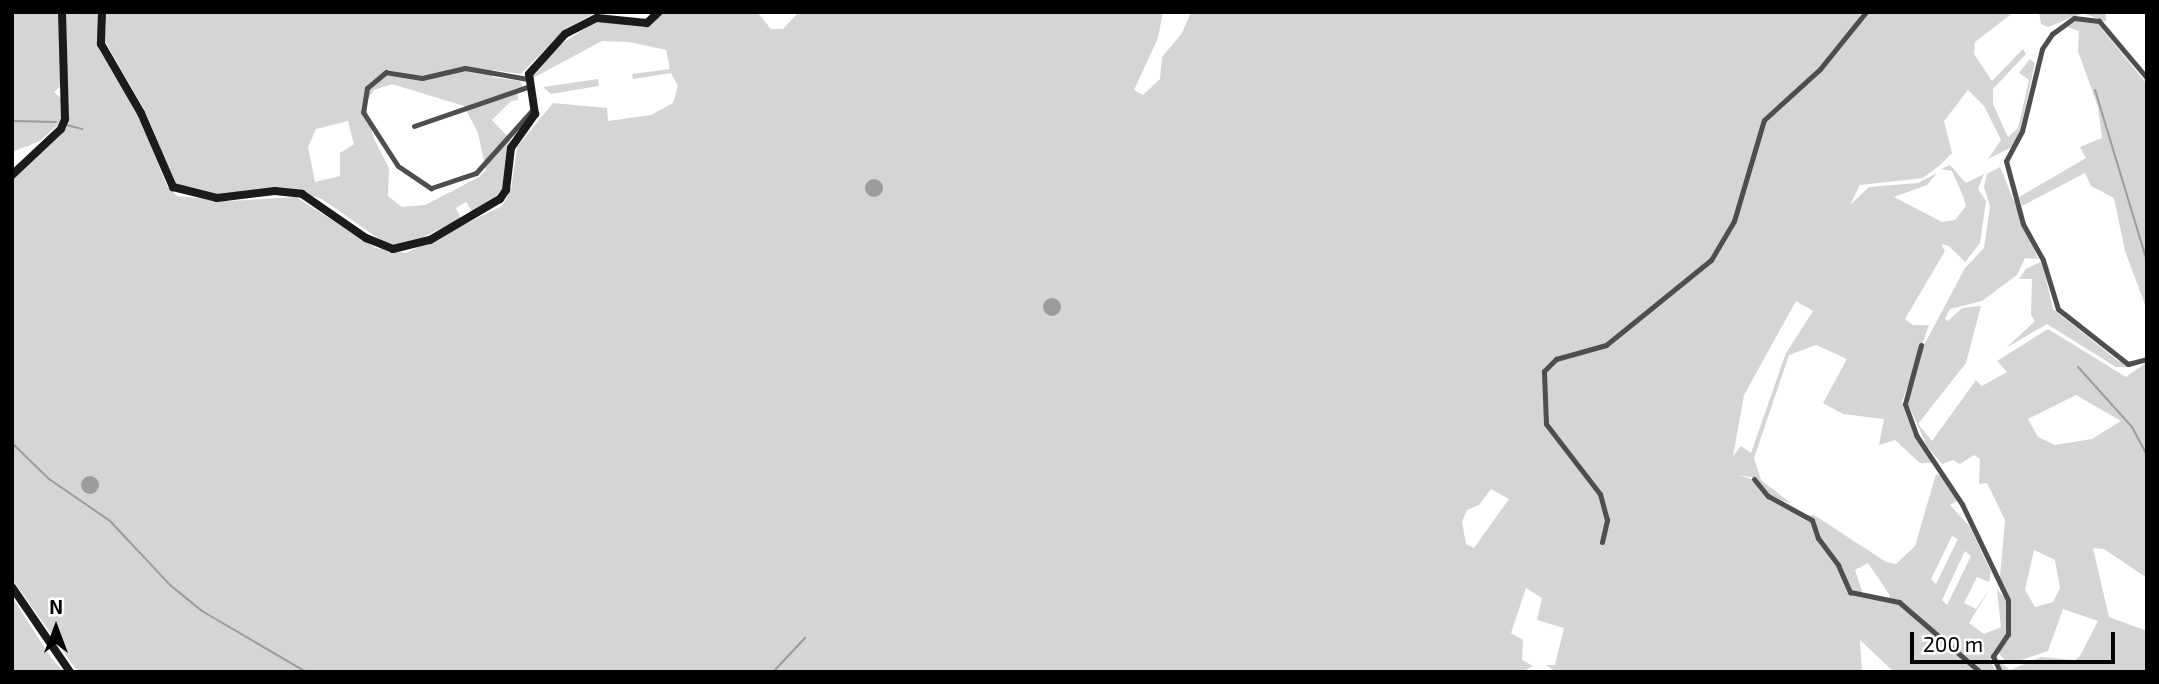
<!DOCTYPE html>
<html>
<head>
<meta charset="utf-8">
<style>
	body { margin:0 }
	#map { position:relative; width:2159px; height:684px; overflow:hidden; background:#fff; font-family:"Exo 2",sans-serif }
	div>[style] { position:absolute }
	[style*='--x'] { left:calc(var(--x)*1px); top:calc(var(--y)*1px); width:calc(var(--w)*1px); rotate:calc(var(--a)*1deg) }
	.green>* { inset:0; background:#d5d5d5 }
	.water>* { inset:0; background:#9c9c9c }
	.round { border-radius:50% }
	.stream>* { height:2px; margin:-1px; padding:0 1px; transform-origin:1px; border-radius:1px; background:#9c9c9c }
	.street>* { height:5px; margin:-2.5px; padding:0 2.5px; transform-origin:2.5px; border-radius:2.5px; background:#4e4e4e }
	.secondary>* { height:8px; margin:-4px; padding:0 4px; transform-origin:4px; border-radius:4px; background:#1b1b1b }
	span { translate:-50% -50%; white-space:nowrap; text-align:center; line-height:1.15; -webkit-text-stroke:5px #fff; paint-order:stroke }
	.frame { position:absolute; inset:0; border:14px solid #000; pointer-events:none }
	.north { position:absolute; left:21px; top:593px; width:70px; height:70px; -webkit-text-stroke:5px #fff; paint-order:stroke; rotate:0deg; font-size:19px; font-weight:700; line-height:28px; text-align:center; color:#000 }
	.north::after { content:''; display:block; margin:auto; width:24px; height:32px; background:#000; clip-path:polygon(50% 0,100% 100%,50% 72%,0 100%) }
	.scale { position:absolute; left:1910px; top:632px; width:205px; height:32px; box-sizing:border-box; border:4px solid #000; border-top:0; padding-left:9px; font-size:21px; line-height:24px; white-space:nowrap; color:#000; -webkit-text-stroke:5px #fff; paint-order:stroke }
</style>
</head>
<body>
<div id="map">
	<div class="green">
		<i style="clip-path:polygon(12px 12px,60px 12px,62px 85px,54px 92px,63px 100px,63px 109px,59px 124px,40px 141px,12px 152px)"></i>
		<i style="clip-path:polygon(evenodd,65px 12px,99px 12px,99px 49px,138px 113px,167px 186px,177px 196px,230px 201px,296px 197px,376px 248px,406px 253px,502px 206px,511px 190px,517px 147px,553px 103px,607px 108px,608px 121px,651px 115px,673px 103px,678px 86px,671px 73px,633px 79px,632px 74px,670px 69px,666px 50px,629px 42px,602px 41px,531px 79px,558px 46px,597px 21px,647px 26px,662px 12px,757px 12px,771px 29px,783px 29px,799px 12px,1163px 12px,1158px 38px,1134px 90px,1143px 95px,1160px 79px,1162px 57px,1182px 33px,1191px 12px,1858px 12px,1864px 20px,1869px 12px,2014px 12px,1975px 42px,1974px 54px,1992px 81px,2023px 49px,2026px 54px,1993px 89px,1993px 104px,2008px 137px,2018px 128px,2029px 80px,2019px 73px,2030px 59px,2035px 63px,2020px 132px,2012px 147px,1988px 159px,2001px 140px,1984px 106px,1968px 90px,1944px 121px,1952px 153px,1940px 165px,1923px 178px,1860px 185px,1850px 205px,1869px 187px,1918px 183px,1937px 173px,1927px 185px,1894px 197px,1942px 222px,1955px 220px,1966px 206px,1963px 196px,1952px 171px,1941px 169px,1950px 165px,1966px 183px,1984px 174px,1978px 189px,1986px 201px,1980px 243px,1965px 262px,1949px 246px,1941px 244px,1945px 251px,1905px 319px,1913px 325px,1929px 325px,1902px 402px,1917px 439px,1934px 463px,1920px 463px,1895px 440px,1879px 445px,1884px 419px,1843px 414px,1823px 403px,1847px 359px,1816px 345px,1789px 355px,1754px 458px,1761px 480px,1792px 504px,1771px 496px,1756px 478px,1738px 475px,1752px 479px,1767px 499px,1804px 516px,1814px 515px,1886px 562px,1896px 564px,1915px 546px,1936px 474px,1945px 478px,1957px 501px,1950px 505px,1970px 527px,1991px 572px,1989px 582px,1977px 577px,1964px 603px,1976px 609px,1991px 587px,1969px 623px,1984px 634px,2001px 627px,1997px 590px,2010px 602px,2000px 577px,2005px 520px,1987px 483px,1979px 484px,1980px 459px,1974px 455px,1960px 464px,1953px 460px,1942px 464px,1927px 446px,1908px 404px,1923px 347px,1965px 268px,1984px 248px,1990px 206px,1984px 187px,1987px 174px,2000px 167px,2038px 259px,2025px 258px,2017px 275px,1982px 301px,1950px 309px,1945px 319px,1948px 321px,1962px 308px,1981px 306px,1966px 363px,1918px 424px,1932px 441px,1976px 380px,1982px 386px,2007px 372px,1997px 361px,2048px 329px,2126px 377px,2147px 362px,2147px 578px,2104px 549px,2093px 548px,2109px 617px,2147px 631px,2147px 672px,2003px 672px,1998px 660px,2010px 670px,2041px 657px,2075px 660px,2080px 656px,2098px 621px,2063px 609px,2048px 651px,2009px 664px,1999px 654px,1998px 645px,1990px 661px,1997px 672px,1894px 672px,1860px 640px,1862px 672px,1556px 672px,1546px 665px,1555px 665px,1564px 628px,1537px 620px,1542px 598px,1526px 588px,1511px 633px,1523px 640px,1522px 660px,1533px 666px,1522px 672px,78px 672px,12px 579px,12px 180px,68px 121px,65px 12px,1796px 301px,1813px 311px,1786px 353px,1751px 453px,1741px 446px,1733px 456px,1744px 395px,1796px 301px,65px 12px,2076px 395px,2121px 421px,2092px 439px,2055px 445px,2038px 437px,2028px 419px,2076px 395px,65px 12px,1491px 489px,1509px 499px,1474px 548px,1466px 544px,1462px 522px,1467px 510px,1479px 505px,1491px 489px,65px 12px,1952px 536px,1958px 539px,1936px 584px,1931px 579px,1952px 536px,65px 12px,2034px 550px,2055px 560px,2060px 588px,2053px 602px,2035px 607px,2025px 590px,2034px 550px,65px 12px,1965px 551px,1971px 556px,1947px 605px,1942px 600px,1965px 551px,65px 12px,1868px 563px,1889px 594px,1890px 602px,1853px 596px,1863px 594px,1855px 570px,1868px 563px)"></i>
		<i style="clip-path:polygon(evenodd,105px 12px,597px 12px,564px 30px,521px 74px,492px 70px,492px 77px,520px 81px,523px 87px,517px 89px,518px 100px,511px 101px,492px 120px,511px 140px,502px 189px,490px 203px,473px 213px,466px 202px,456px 208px,461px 219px,407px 245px,389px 246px,322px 199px,286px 188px,223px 195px,196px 194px,177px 187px,145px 111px,103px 38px,105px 12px,392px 84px,464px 106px,478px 133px,486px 170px,479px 177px,425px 205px,402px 207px,388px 196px,389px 168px,374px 139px,365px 103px,374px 90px,392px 84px,105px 12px,348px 121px,354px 144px,340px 153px,340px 176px,315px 182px,308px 147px,316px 129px,348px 121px)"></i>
		<i style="clip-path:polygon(2039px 12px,2106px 12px,2106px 22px,2083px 13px,2048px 27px,2041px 24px)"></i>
		<i style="clip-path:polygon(2076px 21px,2096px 22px,2147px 84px,2147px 310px,2125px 251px,2114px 198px,2091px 186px,2085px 173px,2022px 206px,2019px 197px,2086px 158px,2080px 147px,2102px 138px,2098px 107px,2078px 51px,2079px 31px,2067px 27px)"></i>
		<i style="clip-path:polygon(598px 79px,599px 86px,551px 94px,543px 87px)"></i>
		<i style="clip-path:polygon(2042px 261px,2053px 309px,2118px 361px,2133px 367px,2116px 367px,2047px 324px,2006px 348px,2035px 321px,2031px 315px,2032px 279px,2019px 279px,2026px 269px)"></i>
		<i style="clip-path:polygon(12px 597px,52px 659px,64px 672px,12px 672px)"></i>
	</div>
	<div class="water">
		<i class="round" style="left:865px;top:179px;width:18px;height:18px"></i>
		<i class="round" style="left:1043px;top:298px;width:18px;height:18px"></i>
		<i class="round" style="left:81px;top:476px;width:18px;height:18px"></i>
	</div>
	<div class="stream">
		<i style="--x:2069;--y:12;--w:2;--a:63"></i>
		<i style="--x:2095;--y:90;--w:179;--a:73.1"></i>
		<i style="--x:12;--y:121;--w:44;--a:1.3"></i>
		<i style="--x:67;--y:125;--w:16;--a:15"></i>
		<i style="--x:2078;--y:367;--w:81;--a:48"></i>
		<i style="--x:2132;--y:427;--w:32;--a:62"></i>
		<i style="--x:12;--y:443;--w:52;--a:44.2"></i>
		<i style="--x:49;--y:479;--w:74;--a:34.5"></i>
		<i style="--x:110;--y:521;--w:88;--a:46.8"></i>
		<i style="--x:170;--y:585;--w:41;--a:39.1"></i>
		<i style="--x:202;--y:611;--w:121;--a:30.4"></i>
		<i style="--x:773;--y:672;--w:47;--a:-46.7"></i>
	</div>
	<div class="street">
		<i style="--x:2147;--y:78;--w:75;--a:-130.1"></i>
		<i style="--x:2099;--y:21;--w:25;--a:-173"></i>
		<i style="--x:2074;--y:18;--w:27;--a:144"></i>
		<i style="--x:2052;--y:34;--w:18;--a:124"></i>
		<i style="--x:2042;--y:49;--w:84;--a:103.7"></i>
		<i style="--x:2022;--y:131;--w:34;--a:118"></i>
		<i style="--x:2006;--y:161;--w:65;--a:74.9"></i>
		<i style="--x:2023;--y:224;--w:41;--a:60.9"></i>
		<i style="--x:2043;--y:260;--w:51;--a:73"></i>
		<i style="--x:2058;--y:309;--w:89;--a:38.2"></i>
		<i style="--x:2128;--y:364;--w:20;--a:-15"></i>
		<i style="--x:528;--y:79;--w:64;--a:-170.1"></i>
		<i style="--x:465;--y:68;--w:44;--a:166.9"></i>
		<i style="--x:422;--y:78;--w:36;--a:-171"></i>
		<i style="--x:386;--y:72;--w:25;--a:140"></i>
		<i style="--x:367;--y:88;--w:24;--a:99"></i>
		<i style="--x:363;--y:112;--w:64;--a:57.1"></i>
		<i style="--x:398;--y:166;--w:40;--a:34"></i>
		<i style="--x:431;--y:188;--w:47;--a:-18.4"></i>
		<i style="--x:476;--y:173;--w:87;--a:-48.3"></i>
		<i style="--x:414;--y:126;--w:123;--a:-19"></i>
		<i style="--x:1921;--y:345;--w:61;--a:105.2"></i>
		<i style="--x:1905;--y:404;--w:33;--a:70"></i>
		<i style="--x:1916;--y:435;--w:83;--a:56.3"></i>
		<i style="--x:1962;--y:504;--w:106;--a:64.4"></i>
		<i style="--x:2008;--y:600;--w:34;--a:90"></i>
		<i style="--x:2008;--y:634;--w:27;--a:124"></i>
		<i style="--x:1993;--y:656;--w:17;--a:66"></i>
		<i style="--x:1754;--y:479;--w:22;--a:51"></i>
		<i style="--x:1768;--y:496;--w:50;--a:28.6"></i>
		<i style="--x:1812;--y:520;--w:19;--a:72"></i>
		<i style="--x:1818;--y:538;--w:34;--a:53"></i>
		<i style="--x:1838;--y:565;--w:30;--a:66"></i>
		<i style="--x:1850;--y:592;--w:50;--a:11.5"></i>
		<i style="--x:1899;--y:602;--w:107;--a:40.8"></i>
		<i style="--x:1602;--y:542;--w:23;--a:-77"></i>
		<i style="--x:1607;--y:520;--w:27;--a:-105"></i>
		<i style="--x:1600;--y:494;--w:88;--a:-127.6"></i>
		<i style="--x:1546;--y:424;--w:53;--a:-92.2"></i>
		<i style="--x:1544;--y:371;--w:17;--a:-45"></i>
		<i style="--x:1556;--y:359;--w:52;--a:-15.6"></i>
		<i style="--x:1606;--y:345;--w:135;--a:-39"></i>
		<i style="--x:1711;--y:260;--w:45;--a:-59.5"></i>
		<i style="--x:1734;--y:221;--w:105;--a:-73.5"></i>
		<i style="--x:1764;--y:120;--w:76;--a:-42.3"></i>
		<i style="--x:1820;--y:69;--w:73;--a:-51.1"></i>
	</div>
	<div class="secondary">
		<i style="--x:102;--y:12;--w:32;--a:92"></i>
		<i style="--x:101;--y:44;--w:80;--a:59.9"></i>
		<i style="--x:141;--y:113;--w:81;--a:66.6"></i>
		<i style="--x:173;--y:187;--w:45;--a:14"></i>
		<i style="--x:217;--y:198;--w:58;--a:-6.9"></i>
		<i style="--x:275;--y:191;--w:27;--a:6"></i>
		<i style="--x:302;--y:194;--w:78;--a:34.5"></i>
		<i style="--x:366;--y:238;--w:29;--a:22"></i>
		<i style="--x:393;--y:249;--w:38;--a:-14"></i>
		<i style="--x:430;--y:240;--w:81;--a:-30.4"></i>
		<i style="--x:500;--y:199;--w:11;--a:-56"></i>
		<i style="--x:506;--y:190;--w:42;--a:-83.2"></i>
		<i style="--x:511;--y:148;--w:42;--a:-54.8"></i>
		<i style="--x:535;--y:114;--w:40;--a:-98.5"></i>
		<i style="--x:529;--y:74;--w:54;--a:-48"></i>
		<i style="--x:565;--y:34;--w:36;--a:-27"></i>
		<i style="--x:597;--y:18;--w:50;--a:5.7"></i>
		<i style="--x:647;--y:23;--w:16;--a:-43"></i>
		<i style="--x:12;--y:175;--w:67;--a:-43.2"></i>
		<i style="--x:61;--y:129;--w:11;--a:-68"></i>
		<i style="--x:65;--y:119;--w:107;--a:-91.6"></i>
		<i style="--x:12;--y:587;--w:103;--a:55.7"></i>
	</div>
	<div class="frame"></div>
	<div class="north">N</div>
	<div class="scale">200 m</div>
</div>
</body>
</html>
